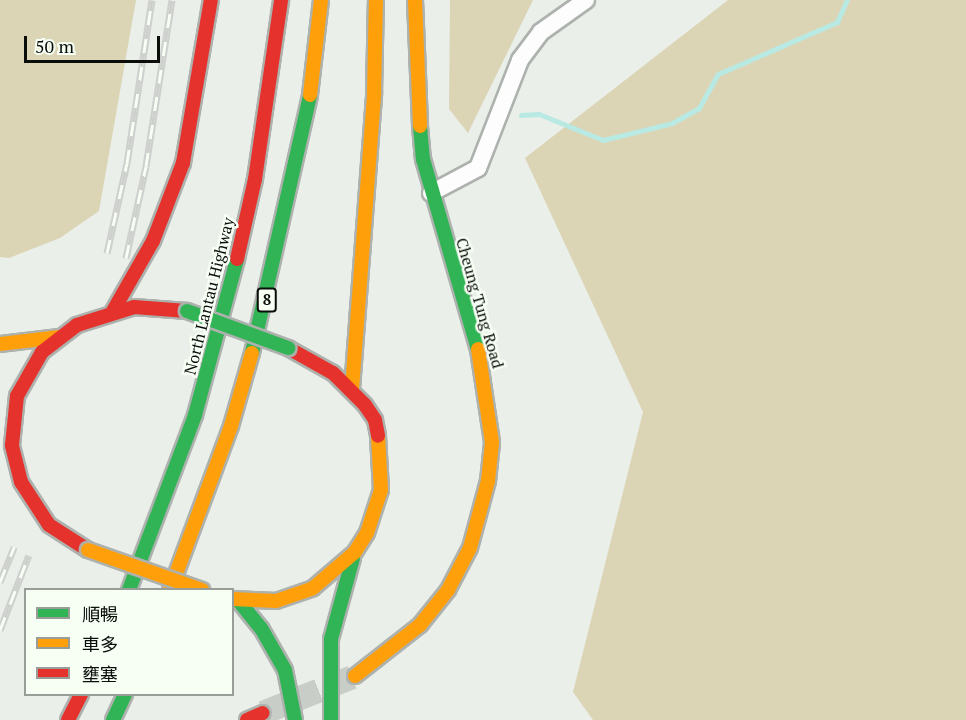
<!DOCTYPE html>
<html>
<head>
<meta charset="utf-8">
<style>
	body { margin:0 }
	#map { position:relative; width:966px; height:720px; overflow:hidden; background:#eaefe9; font-family:"PT Serif","Noto Sans TC",serif }
	div>[style] { position:absolute }
	[style*='--x'] { left:calc(var(--x)*1px); top:calc(var(--y)*1px); width:calc(var(--w)*1px); rotate:calc(var(--a)*1deg) }
	.green>* { inset:0; background:#dbd5b6 }
	.stream>* { height:5px; margin:-2.5px; padding:0 2.5px; transform-origin:2.5px; border-radius:2.5px; background:#b9e9e3 }
	.secondary-tunnel>* { height:24px; margin-top:-12px; transform-origin:0; background:repeating-linear-gradient(90deg,#c8cdc7 0 24px,transparent 0 36px) }
	.roads { filter:drop-shadow(2px 0 #aeb2ae) drop-shadow(-2px 0 #aeb2ae) drop-shadow(0 2px #aeb2ae) drop-shadow(0 -2px #aeb2ae) }
	.street>* { height:16px; margin:-8px; padding:0 8px; transform-origin:8px; border-radius:8px; background:#fcfdfc }
	.fast>* { height:14px; margin:-7px; padding:0 7px; transform-origin:7px; border-radius:7px; background:#30b455 }
	.slow>* { height:14px; margin:-7px; padding:0 7px; transform-origin:7px; border-radius:7px; background:#ff9f0a }
	.jam>* { height:14px; margin:-7px; padding:0 7px; transform-origin:7px; border-radius:7px; background:#e5322d }
	.rail>* { height:7px; margin-top:-3.5px; transform-origin:0; background:repeating-linear-gradient(90deg,#f7fff5 0 14px,#ced0cd 0 28px); box-sizing:border-box; border-block:2px solid #ced0cd }
	.bridges { filter:drop-shadow(2px 0 #aeb2ae) drop-shadow(-2px 0 #aeb2ae) drop-shadow(0 2px #aeb2ae) drop-shadow(0 -2px #aeb2ae) }
	.fast-bridge>* { height:14px; margin:-7px; padding:0 7px; transform-origin:7px; border-radius:7px; background:#30b455 }
	.slow-bridge>* { height:14px; margin:-7px; padding:0 7px; transform-origin:7px; border-radius:7px; background:#ff9f0a }
	span { translate:-50% -50%; white-space:nowrap; text-align:center; line-height:1.15; -webkit-text-stroke:5px #f7fff5; paint-order:stroke }
	.shield-label span { padding:2px 4px; background:#f7fff5; border:2px solid; border-radius:4px; -webkit-text-stroke-width:0 }
	.shield-label { font-size:15px; color:#0a0d09; font-weight:700 }
	.street-label { font-size:16px; color:#0a0d09 }
	.legend { position:absolute; left:24px; top:588px; width:210px; height:108px; box-sizing:border-box; background:#f7fff5; border:2px solid #989e97; margin:0; padding:8px 10px; list-style:none; font-size:18px; color:#0a0d09 }
	.legend li { display:flex; align-items:center; gap:12px; height:30px }
	.legend b { width:30px; border:2px solid #989e97 }
	.scale { position:absolute; left:24px; top:36px; width:136px; height:27px; box-sizing:border-box; border:3px solid #0a0d09; border-top:0; padding-left:8px; font-size:18px; line-height:21px; white-space:nowrap; color:#0a0d09; -webkit-text-stroke:4px #f7fff5; paint-order:stroke }
</style>
</head>
<body>
<div id="map">
	<div class="green">
		<i style="clip-path:polygon(0 0,136px 0,99px 211px,60px 238px,9px 258px,0 257px)"></i>
		<i style="clip-path:polygon(450px 0,533px 0,468px 133px,449px 109px)"></i>
		<i style="clip-path:polygon(728px 0,966px 0,966px 720px,593px 720px,573px 692px,643px 412px,525px 158px)"></i>
	</div>
	<div class="stream">
		<i style="--x:521;--y:115;--w:18;--a:-3"></i>
		<i style="--x:539;--y:114;--w:69;--a:22.1"></i>
		<i style="--x:603;--y:140;--w:71;--a:-13.8"></i>
		<i style="--x:672;--y:123;--w:31;--a:-29"></i>
		<i style="--x:699;--y:108;--w:39;--a:-61"></i>
		<i style="--x:718;--y:74;--w:130;--a:-23.6"></i>
		<i style="--x:837;--y:22;--w:24;--a:-66"></i>
	</div>
	<div class="secondary-tunnel">
		<i style="--x:263;--y:713;--w:99;--a:-21.9"></i>
	</div>
	<div class="roads">
		<div class="street">
			<i style="--x:431;--y:193;--w:53;--a:-28"></i>
			<i style="--x:478;--y:168;--w:116;--a:-68.7"></i>
			<i style="--x:520;--y:60;--w:35;--a:-53"></i>
			<i style="--x:541;--y:32;--w:55;--a:-35.4"></i>
		</div>
		<div class="fast">
			<i style="--x:420;--y:126;--w:33;--a:85"></i>
			<i style="--x:423;--y:159;--w:198;--a:73.9"></i>
			<i style="--x:252;--y:353;--w:264;--a:-77.3"></i>
			<i style="--x:129;--y:590;--w:187;--a:-69.3"></i>
			<i style="--x:195;--y:415;--w:162;--a:-74.9"></i>
			<i style="--x:238;--y:600;--w:36;--a:51"></i>
			<i style="--x:261;--y:628;--w:48;--a:60.3"></i>
			<i style="--x:285;--y:670;--w:51;--a:78.7"></i>
			<i style="--x:113;--y:720;--w:29;--a:-65"></i>
			<i style="--x:331;--y:720;--w:81;--a:-90"></i>
			<i style="--x:331;--y:639;--w:84;--a:-74.8"></i>
		</div>
		<div class="slow">
			<i style="--x:415;--y:0;--w:126;--a:87.7"></i>
			<i style="--x:310;--y:95;--w:96;--a:-83.4"></i>
			<i style="--x:0;--y:344;--w:59;--a:-6.8"></i>
			<i style="--x:352;--y:389;--w:297;--a:-85.7"></i>
			<i style="--x:374;--y:93;--w:93;--a:-88.8"></i>
			<i style="--x:170;--y:590;--w:175;--a:-69.6"></i>
			<i style="--x:231;--y:426;--w:76;--a:-74"></i>
			<i style="--x:232;--y:599;--w:44;--a:2.6"></i>
			<i style="--x:276;--y:601;--w:39;--a:-19"></i>
			<i style="--x:313;--y:588;--w:55;--a:-40.6"></i>
			<i style="--x:355;--y:552;--w:22;--a:-58"></i>
			<i style="--x:367;--y:533;--w:45;--a:-72"></i>
			<i style="--x:381;--y:490;--w:54;--a:-93.2"></i>
			<i style="--x:355;--y:676;--w:83;--a:-38.1"></i>
			<i style="--x:420;--y:625;--w:45;--a:-51.3"></i>
			<i style="--x:448;--y:590;--w:47;--a:-62.4"></i>
			<i style="--x:470;--y:548;--w:69;--a:-75"></i>
			<i style="--x:488;--y:481;--w:39;--a:-84"></i>
			<i style="--x:492;--y:442;--w:94;--a:-98.6"></i>
		</div>
		<div class="jam">
			<i style="--x:237;--y:259;--w:82;--a:-77.3"></i>
			<i style="--x:255;--y:179;--w:181;--a:-81.7"></i>
			<i style="--x:113;--y:311;--w:81;--a:-60.3"></i>
			<i style="--x:153;--y:241;--w:84;--a:-69"></i>
			<i style="--x:183;--y:163;--w:165;--a:-80.3"></i>
			<i style="--x:288;--y:348;--w:51;--a:29.1"></i>
			<i style="--x:333;--y:373;--w:45;--a:45"></i>
			<i style="--x:365;--y:405;--w:18;--a:56"></i>
			<i style="--x:375;--y:420;--w:16;--a:79"></i>
			<i style="--x:88;--y:550;--w:46;--a:-147.3"></i>
			<i style="--x:49;--y:525;--w:51;--a:-123.1"></i>
			<i style="--x:21;--y:482;--w:38;--a:-104"></i>
			<i style="--x:12;--y:445;--w:49;--a:-84.2"></i>
			<i style="--x:17;--y:396;--w:51;--a:-60.4"></i>
			<i style="--x:42;--y:352;--w:44;--a:-37.6"></i>
			<i style="--x:77;--y:325;--w:60;--a:-17.5"></i>
			<i style="--x:134;--y:307;--w:53;--a:4.3"></i>
			<i style="--x:68;--y:720;--w:29;--a:-63"></i>
			<i style="--x:247;--y:720;--w:17;--a:-24"></i>
		</div>
	</div>
	<div class="rail">
		<i style="--x:107;--y:253;--w:92;--a:-77.5"></i>
		<i style="--x:127;--y:163;--w:165;--a:-81.3"></i>
		<i style="--x:126;--y:258;--w:94;--a:-77.7"></i>
		<i style="--x:146;--y:166;--w:168;--a:-81.1"></i>
		<i style="--x:0;--y:582;--w:38;--a:-68"></i>
		<i style="--x:0;--y:630;--w:80;--a:-68.9"></i>
	</div>
	<div class="bridges">
		<div class="fast-bridge">
			<i style="--x:187;--y:311;--w:108;--a:20.1"></i>
		</div>
		<div class="slow-bridge">
			<i style="--x:88;--y:550;--w:121;--a:19.3"></i>
		</div>
	</div>
	<div class="shield-label">
		<span style="left:267px;top:300px">8</span>
	</div>
	<div class="street-label">
		<span style="left:209px;top:296px;rotate:-76deg">North Lantau Highway</span>
		<span style="left:480px;top:303px;rotate:74deg">Cheung Tung Road</span>
	</div>
	<ul class="legend">
	<li><b style="height:8px;background:#30b455"></b>順暢</li>
	<li><b style="height:8px;background:#ff9f0a"></b>車多</li>
	<li><b style="height:8px;background:#e5322d"></b>壅塞</li>
	</ul>
	<div class="scale">50 m</div>
</div>
</body>
</html>
